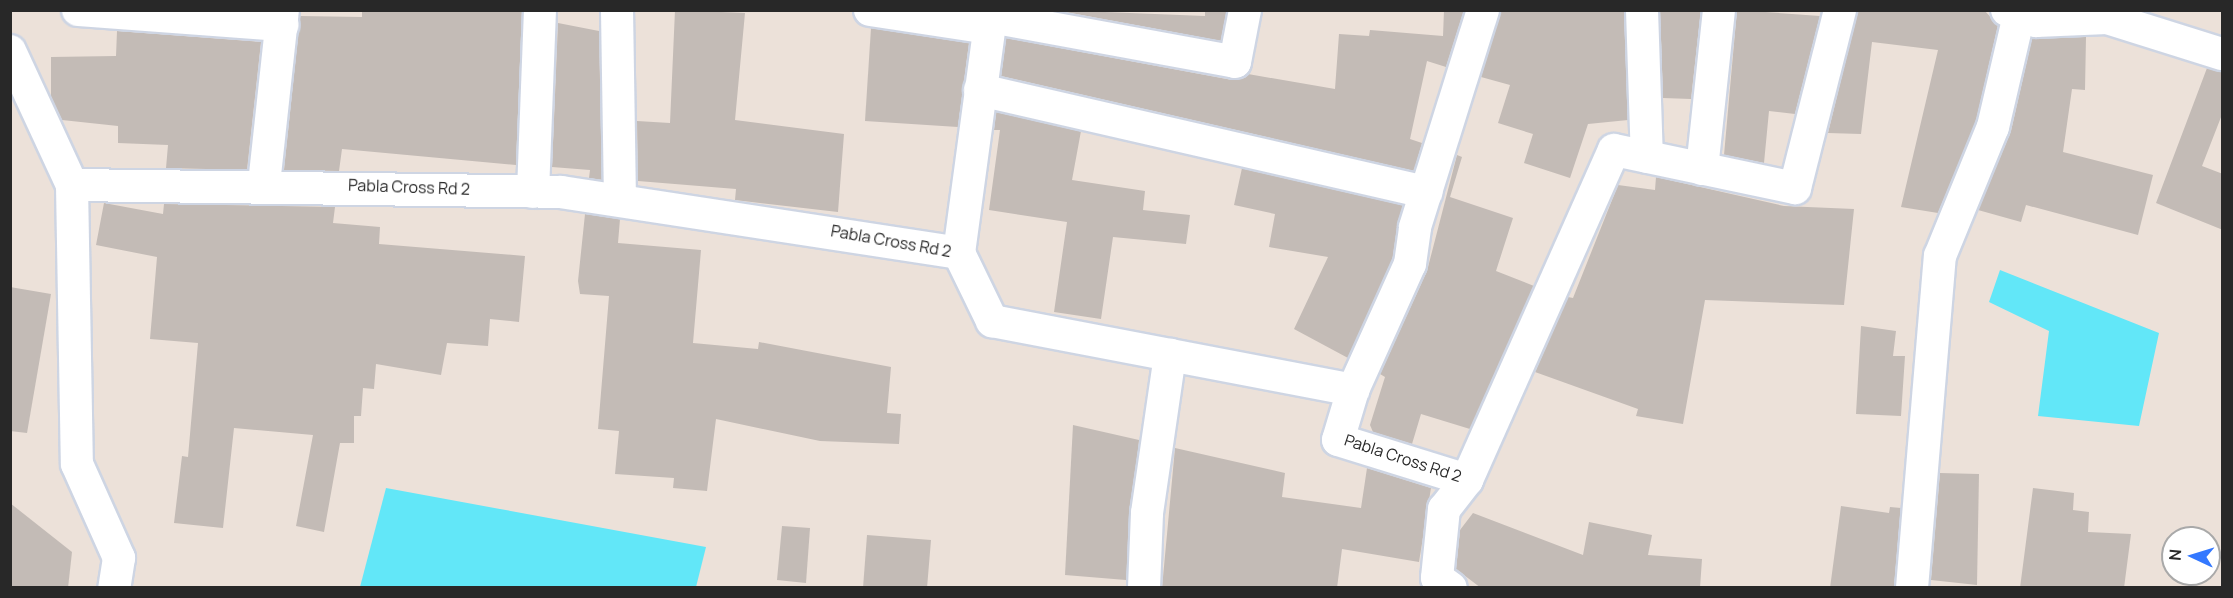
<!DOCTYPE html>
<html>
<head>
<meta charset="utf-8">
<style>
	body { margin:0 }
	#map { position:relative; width:2233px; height:598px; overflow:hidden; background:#ece1d9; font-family:Manrope,sans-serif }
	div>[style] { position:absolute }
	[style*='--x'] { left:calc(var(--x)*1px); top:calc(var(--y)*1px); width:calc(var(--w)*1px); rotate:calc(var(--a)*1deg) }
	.water>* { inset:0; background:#62e7f8 }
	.building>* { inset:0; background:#c3bbb6 }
	.roads { filter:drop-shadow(2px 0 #ced5e3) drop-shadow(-2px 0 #ced5e3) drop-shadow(0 2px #ced5e3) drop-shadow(0 -2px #ced5e3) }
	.minor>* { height:32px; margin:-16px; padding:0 16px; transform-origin:16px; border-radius:16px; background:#fff }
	span { translate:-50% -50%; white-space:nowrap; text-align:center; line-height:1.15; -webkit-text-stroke:4.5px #fff; paint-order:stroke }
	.street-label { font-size:16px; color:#282828 }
	.frame { position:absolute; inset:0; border:12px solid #282828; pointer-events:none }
	.north { position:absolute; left:2161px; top:526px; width:60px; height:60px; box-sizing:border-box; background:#fff; border:2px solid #a9a9a9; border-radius:50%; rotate:274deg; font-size:16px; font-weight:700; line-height:24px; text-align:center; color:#282828 }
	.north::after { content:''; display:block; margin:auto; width:21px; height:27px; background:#3378ff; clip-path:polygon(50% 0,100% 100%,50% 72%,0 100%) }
</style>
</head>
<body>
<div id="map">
	<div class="water">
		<i style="clip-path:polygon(2000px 270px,2159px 333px,2139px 426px,2038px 416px,2049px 331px,1989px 302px)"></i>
		<i style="clip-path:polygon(386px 488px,706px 547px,696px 587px,360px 587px)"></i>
	</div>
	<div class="building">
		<i style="clip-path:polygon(362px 10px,522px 10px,516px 165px,342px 149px,339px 171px,284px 170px,300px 16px,362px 17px)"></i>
		<i style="clip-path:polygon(675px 10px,745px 13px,735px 120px,844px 134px,838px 212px,735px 200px,736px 189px,638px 181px,637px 121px,670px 123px)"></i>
		<i style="clip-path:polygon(1055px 10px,1205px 16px,1205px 10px,1227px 10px,1221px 41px)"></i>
		<i style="clip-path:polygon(1444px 10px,1464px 10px,1446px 67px,1427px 61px,1410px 139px,1422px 143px,1414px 171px,1001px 76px,1006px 38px,1232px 80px,1248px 74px,1335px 89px,1339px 34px,1369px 36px,1370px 30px,1443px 36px)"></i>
		<i style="clip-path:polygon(1500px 10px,1624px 10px,1628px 120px,1588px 124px,1570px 178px,1524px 163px,1533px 134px,1498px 123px,1510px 85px,1481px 77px)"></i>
		<i style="clip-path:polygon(1660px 10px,1701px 10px,1691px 99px,1663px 98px)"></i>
		<i style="clip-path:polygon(1737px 10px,1820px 16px,1795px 114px,1769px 111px,1764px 163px,1724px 155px)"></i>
		<i style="clip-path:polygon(1858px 10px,1984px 10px,1998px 25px,1976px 122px,1938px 213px,1901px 207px,1938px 50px,1872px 42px,1861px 134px,1828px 133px)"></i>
		<i style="clip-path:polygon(558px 23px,599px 31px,602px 180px,589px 178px,590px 170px,552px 167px)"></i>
		<i style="clip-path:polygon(871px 28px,969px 43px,958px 127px,865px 121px)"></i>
		<i style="clip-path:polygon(117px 31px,261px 42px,247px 170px,166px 168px,168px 145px,118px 143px,118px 126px,62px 120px,51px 97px,51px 57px,116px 56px)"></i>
		<i style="clip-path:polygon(2086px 37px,2085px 90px,2072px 89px,2063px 152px,2153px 175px,2138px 235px,2026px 205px,2021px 222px,1978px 210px,2011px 131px,2032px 38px)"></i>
		<i style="clip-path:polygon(2207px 68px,2223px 72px,2223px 112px,2202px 166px,2223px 174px,2223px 230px,2156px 203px)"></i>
		<i style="clip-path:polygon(996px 112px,1081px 131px,1072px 180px,1145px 191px,1143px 210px,1190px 215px,1186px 244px,1113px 237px,1101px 319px,1054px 312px,1067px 222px,989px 210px,1000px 130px,994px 130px)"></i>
		<i style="clip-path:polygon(1457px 155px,1462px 157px,1450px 197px,1513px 218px,1496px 271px,1534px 286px,1470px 429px,1421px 414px,1412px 444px,1373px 432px,1370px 425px,1385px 377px,1380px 374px,1427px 271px)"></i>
		<i style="clip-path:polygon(1242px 168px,1403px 205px,1393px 259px,1348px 358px,1294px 329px,1328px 257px,1269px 247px,1275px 214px,1234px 205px)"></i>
		<i style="clip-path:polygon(1656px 177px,1784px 206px,1854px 209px,1844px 305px,1705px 300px,1683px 424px,1636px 416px,1638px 409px,1535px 372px,1568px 297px,1573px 298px,1618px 185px,1655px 190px)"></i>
		<i style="clip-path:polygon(104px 203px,163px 214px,164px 204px,335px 207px,333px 223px,380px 227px,379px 244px,525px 256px,519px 322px,490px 319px,488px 346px,447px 343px,441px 375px,376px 364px,374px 389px,363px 388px,361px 416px,354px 416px,354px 443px,340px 443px,324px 532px,296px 526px,313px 435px,234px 428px,223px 528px,174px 523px,182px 456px,188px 457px,198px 343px,150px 339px,157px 257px,96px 245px)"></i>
		<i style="clip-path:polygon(585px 214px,620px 219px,618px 243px,701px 250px,693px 343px,758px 349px,759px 342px,891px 367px,887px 413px,901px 414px,899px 444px,820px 441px,716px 419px,707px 491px,673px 488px,674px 478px,615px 474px,619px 431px,598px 429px,609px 296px,580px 294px,578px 281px)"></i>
		<i style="clip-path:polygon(10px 287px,51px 294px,27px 433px,10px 431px)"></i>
		<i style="clip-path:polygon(1861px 326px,1896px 331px,1893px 356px,1905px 356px,1901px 416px,1856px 414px)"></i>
		<i style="clip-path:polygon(1073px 425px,1139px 440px,1126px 580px,1065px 575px)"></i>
		<i style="clip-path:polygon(1175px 448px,1285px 473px,1282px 497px,1361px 508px,1367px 468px,1431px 488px,1419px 562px,1342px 549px,1337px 588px,1162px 588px)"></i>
		<i style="clip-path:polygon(1940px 473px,1979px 474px,1977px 585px,1931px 580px)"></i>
		<i style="clip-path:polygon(2033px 488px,2074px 493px,2073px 510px,2089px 512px,2088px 532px,2131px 534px,2124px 588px,2020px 588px)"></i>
		<i style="clip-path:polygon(10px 503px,72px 552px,68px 588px,10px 588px)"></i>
		<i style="clip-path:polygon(1841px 506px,1889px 513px,1890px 507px,1901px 508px,1894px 588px,1830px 588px)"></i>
		<i style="clip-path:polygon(1473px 513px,1583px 555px,1589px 522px,1652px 535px,1648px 555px,1702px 559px,1700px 588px,1481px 588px,1456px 569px,1460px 530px)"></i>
		<i style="clip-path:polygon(782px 526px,810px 528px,806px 583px,777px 580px)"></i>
		<i style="clip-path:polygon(867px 535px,931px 540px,927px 588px,863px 588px)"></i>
	</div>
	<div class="roads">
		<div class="minor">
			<i style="--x:78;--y:10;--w:205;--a:4.2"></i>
			<i style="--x:617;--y:10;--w:190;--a:89.1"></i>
			<i style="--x:870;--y:10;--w:120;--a:8.6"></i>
			<i style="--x:1642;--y:10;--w:147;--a:88.1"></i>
			<i style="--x:2007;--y:10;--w:31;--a:21"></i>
			<i style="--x:2036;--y:21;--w:71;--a:-2.4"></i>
			<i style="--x:2108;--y:10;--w:8;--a:97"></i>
			<i style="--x:2107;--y:18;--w:121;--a:17.4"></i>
			<i style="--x:991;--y:17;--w:248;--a:10.4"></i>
			<i style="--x:1235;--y:62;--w:53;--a:-79.1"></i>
			<i style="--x:10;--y:51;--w:148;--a:65.2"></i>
			<i style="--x:72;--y:185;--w:279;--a:89"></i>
			<i style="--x:77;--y:464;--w:103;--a:65.9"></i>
			<i style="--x:119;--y:558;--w:30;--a:99"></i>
			<i style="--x:980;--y:90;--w:458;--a:12.9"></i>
			<i style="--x:1702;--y:169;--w:160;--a:-83.9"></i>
			<i style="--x:264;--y:184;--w:175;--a:-83.8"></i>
			<i style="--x:72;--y:185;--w:489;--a:0.8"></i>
			<i style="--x:561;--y:192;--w:403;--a:8.7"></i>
			<i style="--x:533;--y:192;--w:182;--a:-87.8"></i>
			<i style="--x:959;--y:253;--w:76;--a:64.1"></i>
			<i style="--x:992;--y:321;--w:368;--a:10.8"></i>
			<i style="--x:1353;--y:390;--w:52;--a:106.7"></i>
			<i style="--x:1338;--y:440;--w:135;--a:17.2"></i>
			<i style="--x:1467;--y:480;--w:37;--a:128"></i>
			<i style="--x:1444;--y:509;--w:69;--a:95.8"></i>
			<i style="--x:1437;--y:578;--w:17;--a:36"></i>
			<i style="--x:959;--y:253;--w:245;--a:-82.3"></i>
			<i style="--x:1353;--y:390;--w:138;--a:-65.7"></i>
			<i style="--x:1410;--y:264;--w:37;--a:-82"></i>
			<i style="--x:1415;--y:227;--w:227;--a:-72.6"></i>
			<i style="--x:1467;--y:480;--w:361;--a:-66"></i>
			<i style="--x:1614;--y:150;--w:185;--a:11.9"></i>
			<i style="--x:1795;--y:188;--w:184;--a:-75.8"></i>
			<i style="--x:1144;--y:588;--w:75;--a:-87.7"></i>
			<i style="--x:1147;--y:513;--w:160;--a:-81.7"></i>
			<i style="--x:1912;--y:588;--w:333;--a:-85.2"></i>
			<i style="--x:1940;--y:256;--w:139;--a:-67.7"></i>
			<i style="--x:1993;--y:127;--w:115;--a:-76.9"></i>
		</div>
	</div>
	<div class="street-label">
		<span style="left:409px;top:187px;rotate:2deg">Pabla Cross Rd 2</span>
		<span style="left:891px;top:241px;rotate:10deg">Pabla Cross Rd 2</span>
		<span style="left:1403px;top:458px;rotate:18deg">Pabla Cross Rd 2</span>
	</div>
	<div class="frame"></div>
	<div class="north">N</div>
</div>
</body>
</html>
